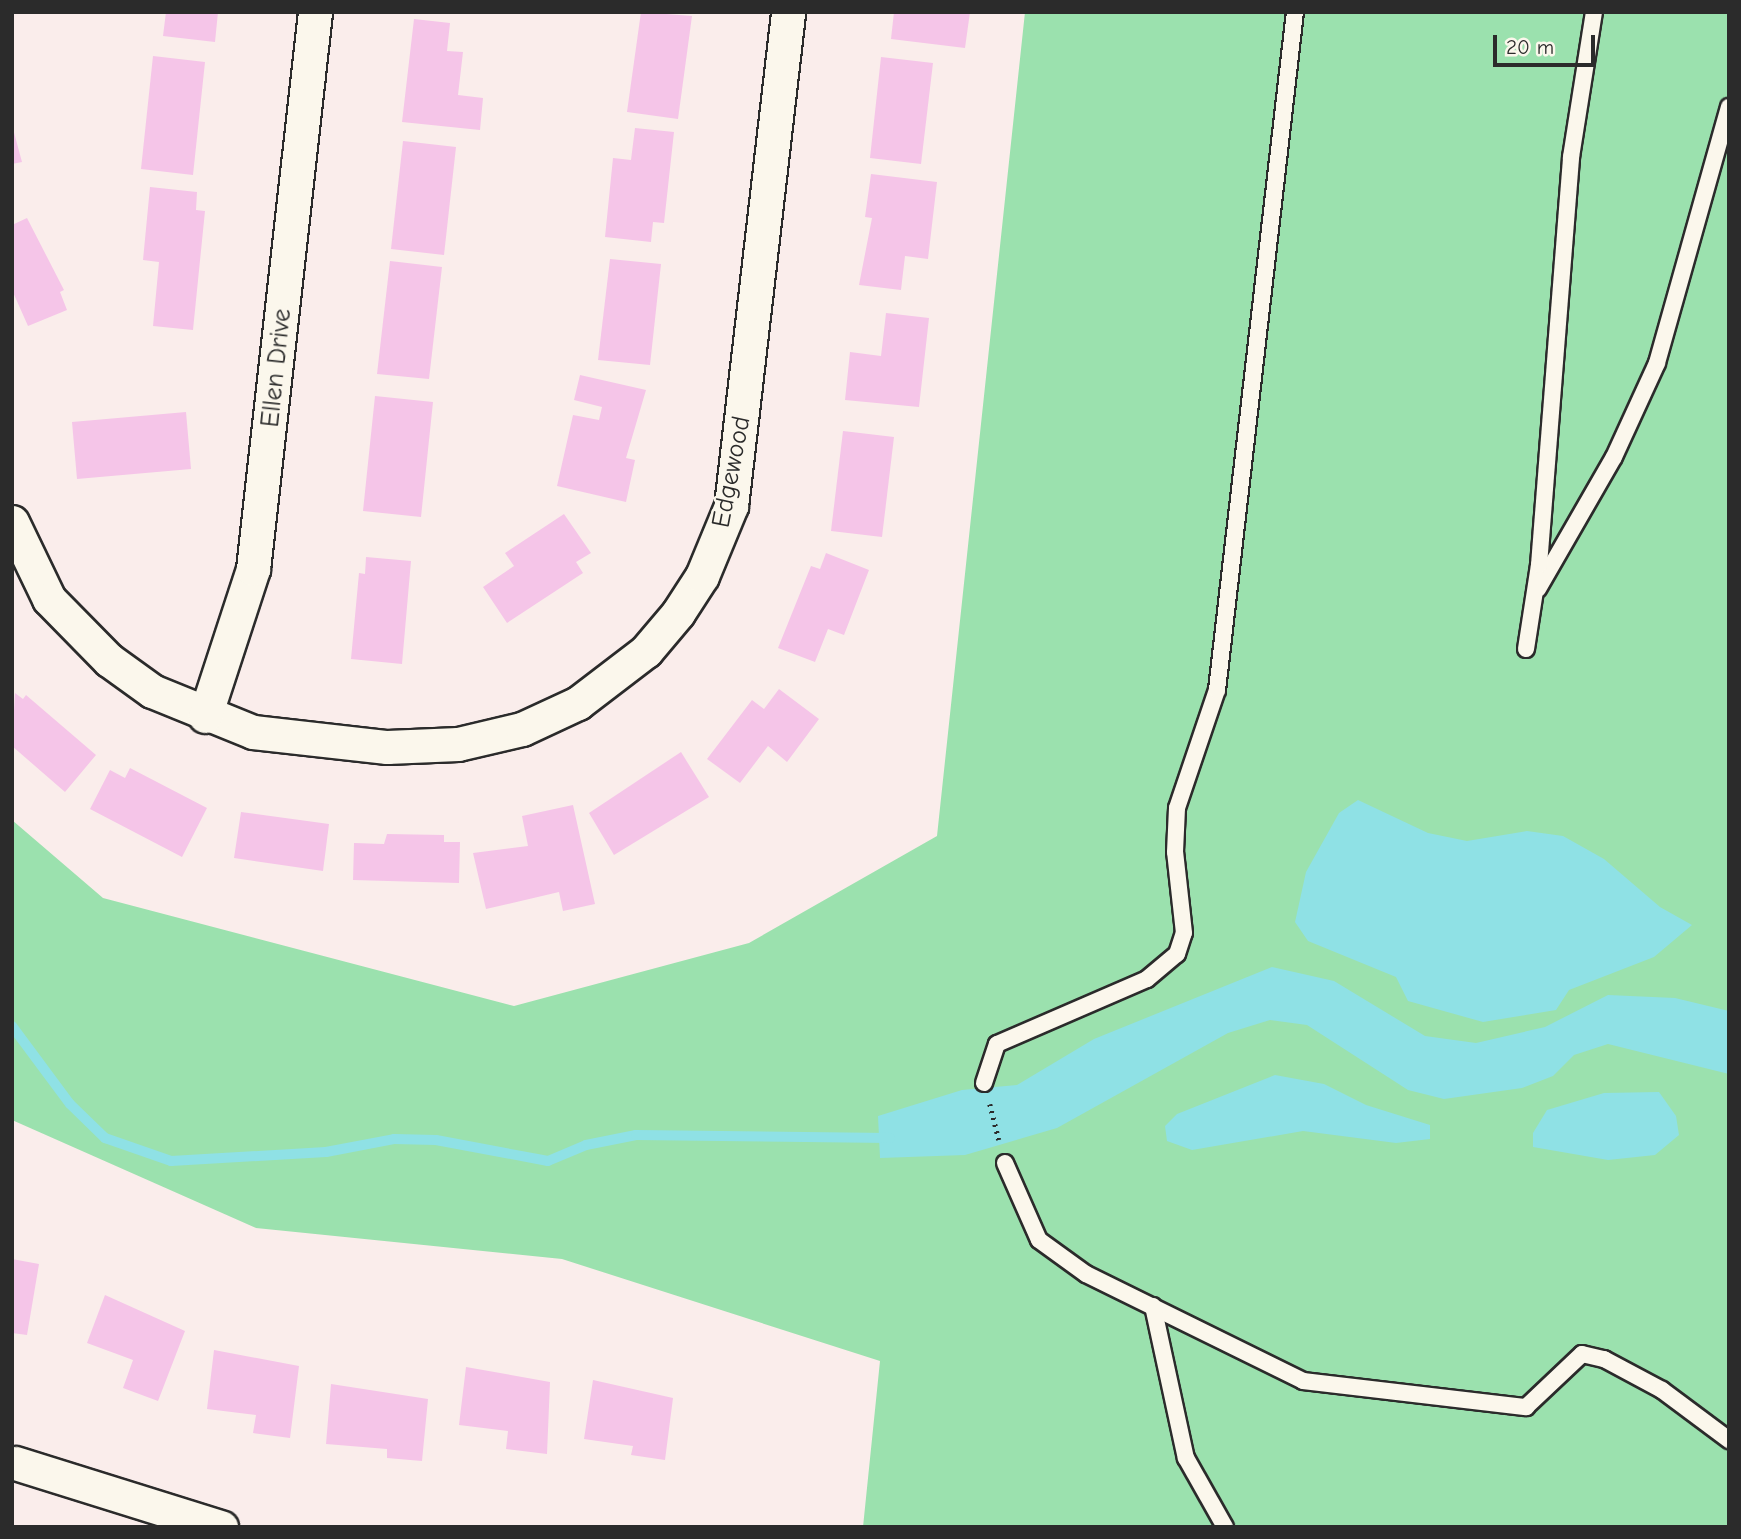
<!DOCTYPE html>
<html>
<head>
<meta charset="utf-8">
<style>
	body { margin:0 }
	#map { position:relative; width:1741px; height:1539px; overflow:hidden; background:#faedeb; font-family:"Comic Neue",sans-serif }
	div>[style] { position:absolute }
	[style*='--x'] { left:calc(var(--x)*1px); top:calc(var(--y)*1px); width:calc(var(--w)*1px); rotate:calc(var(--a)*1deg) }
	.green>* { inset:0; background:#9be1ae }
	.water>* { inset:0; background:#8fe1e5 }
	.stream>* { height:10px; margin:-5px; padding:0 5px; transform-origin:5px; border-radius:5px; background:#8fe1e5 }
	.building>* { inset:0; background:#f5c5e8 }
	.path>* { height:4.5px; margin-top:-2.25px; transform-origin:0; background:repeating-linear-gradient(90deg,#2b2b2b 0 2px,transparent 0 7px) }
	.roads { filter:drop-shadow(2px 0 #2b2b2b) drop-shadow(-2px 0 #2b2b2b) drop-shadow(0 2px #2b2b2b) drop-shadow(0 -2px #2b2b2b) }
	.lane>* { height:16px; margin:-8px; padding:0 8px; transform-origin:8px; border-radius:8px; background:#fbf7ec }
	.street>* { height:33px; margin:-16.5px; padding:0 16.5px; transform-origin:16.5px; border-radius:16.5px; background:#fbf7ec }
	span { translate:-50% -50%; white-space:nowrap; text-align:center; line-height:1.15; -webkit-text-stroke:5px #fbf7ec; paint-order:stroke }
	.street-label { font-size:26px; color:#2b2b2b }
	.frame { position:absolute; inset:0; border:14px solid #2b2b2b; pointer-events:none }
	.scale { position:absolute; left:1493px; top:35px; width:102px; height:32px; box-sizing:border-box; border:4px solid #2b2b2b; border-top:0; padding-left:9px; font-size:21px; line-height:24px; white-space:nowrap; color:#2b2b2b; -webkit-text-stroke:5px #fbf7ec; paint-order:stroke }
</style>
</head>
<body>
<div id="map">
	<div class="green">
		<i style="clip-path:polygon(1025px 12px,1729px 12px,1729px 1527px,863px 1527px,880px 1361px,562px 1259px,256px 1228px,12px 1120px,12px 820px,103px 898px,514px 1006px,749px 943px,937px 836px)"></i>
	</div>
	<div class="water">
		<i style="clip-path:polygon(1358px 800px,1428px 833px,1467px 841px,1527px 831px,1563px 836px,1604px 859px,1660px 907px,1692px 925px,1654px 957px,1569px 990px,1556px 1010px,1483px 1022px,1408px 1001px,1396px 977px,1308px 941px,1295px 922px,1306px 872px,1339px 813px)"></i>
		<i style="clip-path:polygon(1272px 967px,1334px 981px,1425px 1036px,1476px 1043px,1545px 1027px,1608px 995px,1675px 998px,1729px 1011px,1729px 1074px,1608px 1044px,1574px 1055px,1553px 1076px,1522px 1088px,1444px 1099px,1408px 1090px,1307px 1025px,1270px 1020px,1228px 1033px,1057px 1128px,965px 1155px,880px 1158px,878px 1116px,962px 1090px,1017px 1085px,1094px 1039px)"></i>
		<i style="clip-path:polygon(1275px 1075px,1324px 1084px,1366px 1105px,1430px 1125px,1430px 1139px,1396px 1143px,1303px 1131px,1192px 1150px,1167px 1141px,1165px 1126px,1177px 1114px)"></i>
		<i style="clip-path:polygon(1659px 1092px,1676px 1116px,1679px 1135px,1655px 1155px,1608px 1160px,1533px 1147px,1533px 1133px,1547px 1110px,1604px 1093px)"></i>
	</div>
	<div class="stream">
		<i style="--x:12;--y:1026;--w:97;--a:53.4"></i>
		<i style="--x:70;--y:1104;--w:49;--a:44.2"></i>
		<i style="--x:105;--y:1138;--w:70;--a:19.2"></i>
		<i style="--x:171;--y:1161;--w:155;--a:-3.3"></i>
		<i style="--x:326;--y:1152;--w:69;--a:-10.8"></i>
		<i style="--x:394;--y:1139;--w:42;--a:1.4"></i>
		<i style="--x:436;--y:1140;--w:114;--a:10.6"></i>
		<i style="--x:548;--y:1161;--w:41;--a:-22.8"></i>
		<i style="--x:586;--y:1145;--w:51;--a:-11.3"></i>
		<i style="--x:636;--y:1135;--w:254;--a:0.7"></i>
	</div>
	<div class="building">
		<i style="clip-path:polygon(166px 12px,218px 12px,215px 42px,163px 36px)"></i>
		<i style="clip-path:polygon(641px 12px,692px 16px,678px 119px,627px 112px)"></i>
		<i style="clip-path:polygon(894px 12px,970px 12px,965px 48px,891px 39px)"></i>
		<i style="clip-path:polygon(414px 19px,450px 23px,447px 51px,463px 52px,458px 95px,483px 98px,480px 130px,402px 122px)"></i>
		<i style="clip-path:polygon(153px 56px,205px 62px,193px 175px,141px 169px)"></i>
		<i style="clip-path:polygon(881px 57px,933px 63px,921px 164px,870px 158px)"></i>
		<i style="clip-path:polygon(12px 125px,22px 162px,12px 164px)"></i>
		<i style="clip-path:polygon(635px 128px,674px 132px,664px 223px,653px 222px,651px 242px,605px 237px,613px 158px,631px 160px)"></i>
		<i style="clip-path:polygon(403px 141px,456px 147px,444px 255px,391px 249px)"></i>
		<i style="clip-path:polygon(871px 174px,937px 182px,928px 259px,905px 256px,901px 290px,859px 285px,872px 218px,865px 217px)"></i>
		<i style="clip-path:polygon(150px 187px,197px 192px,196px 210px,205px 211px,193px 330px,153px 326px,159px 262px,143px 260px)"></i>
		<i style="clip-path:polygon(27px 218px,64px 290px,60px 292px,67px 310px,28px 326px,12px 290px,12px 225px)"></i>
		<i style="clip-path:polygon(610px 259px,661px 264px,650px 365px,598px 360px)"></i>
		<i style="clip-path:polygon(390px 261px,442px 267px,429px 379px,377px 374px)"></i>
		<i style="clip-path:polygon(886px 313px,929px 318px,919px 407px,845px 400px,850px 352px,881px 356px)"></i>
		<i style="clip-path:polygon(580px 375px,646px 390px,626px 458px,635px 460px,626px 502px,557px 486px,573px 415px,599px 420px,602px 407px,574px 400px)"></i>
		<i style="clip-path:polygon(375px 396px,433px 402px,421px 517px,363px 511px)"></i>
		<i style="clip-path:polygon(186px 412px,191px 469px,77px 479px,72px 422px)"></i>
		<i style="clip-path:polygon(843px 431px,894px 437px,882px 537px,831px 531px)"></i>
		<i style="clip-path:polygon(564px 514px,591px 553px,576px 562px,583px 573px,507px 623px,483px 587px,514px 566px,505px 553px)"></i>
		<i style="clip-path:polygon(826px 553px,869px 570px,844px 635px,828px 629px,815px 662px,778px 648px,811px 566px,820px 569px)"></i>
		<i style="clip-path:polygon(366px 557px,411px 561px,402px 664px,351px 659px,359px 573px,365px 574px)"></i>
		<i style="clip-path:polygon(779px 689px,819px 719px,787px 762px,768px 746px,740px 783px,707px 759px,752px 700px,764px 709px)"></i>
		<i style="clip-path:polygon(15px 693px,23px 699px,26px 695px,96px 755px,65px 792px,12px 746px)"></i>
		<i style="clip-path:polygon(681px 752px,709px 797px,614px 855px,589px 813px)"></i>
		<i style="clip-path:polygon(130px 768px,207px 808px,182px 857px,90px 809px,110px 770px,125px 778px)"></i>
		<i style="clip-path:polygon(573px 805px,595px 904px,563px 911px,559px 892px,486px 909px,473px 853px,528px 846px,522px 816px)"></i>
		<i style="clip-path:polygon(241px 812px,329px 824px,323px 871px,234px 858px)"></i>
		<i style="clip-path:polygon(387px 834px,444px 835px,444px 842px,460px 842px,459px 883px,353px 880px,354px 843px,384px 844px)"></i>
		<i style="clip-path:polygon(12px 1259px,39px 1264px,27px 1335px,12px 1333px)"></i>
		<i style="clip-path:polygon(105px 1295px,185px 1331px,158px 1401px,123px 1388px,133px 1360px,87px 1343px)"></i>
		<i style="clip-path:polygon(214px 1350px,299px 1366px,290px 1438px,253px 1433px,256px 1415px,207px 1409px)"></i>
		<i style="clip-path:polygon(466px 1367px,550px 1382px,547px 1454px,506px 1449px,508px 1431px,459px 1425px)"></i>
		<i style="clip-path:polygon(593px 1380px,673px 1398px,665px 1460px,631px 1455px,633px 1446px,584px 1439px)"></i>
		<i style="clip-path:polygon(331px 1384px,428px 1399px,422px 1461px,387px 1458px,387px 1449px,326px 1444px)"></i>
	</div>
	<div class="path">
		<i style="--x:990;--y:1104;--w:37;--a:76"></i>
	</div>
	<div class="roads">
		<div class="lane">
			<i style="--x:1538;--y:589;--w:152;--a:-60.1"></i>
			<i style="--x:1614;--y:457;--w:103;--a:-65.4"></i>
			<i style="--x:1657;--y:363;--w:266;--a:-74.3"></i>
			<i style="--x:1526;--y:649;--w:85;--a:-81.2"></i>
			<i style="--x:1539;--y:565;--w:409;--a:-85.5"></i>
			<i style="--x:1571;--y:157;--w:147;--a:-81"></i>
			<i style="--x:984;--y:1083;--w:41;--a:-71.6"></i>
			<i style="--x:997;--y:1044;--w:163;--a:-23.4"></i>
			<i style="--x:1147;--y:979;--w:39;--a:-40"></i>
			<i style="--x:1177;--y:954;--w:22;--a:-72"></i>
			<i style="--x:1184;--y:933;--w:81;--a:-96.3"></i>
			<i style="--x:1175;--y:852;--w:44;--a:-87.4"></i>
			<i style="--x:1177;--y:808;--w:125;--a:-71.3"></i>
			<i style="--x:1217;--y:690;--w:682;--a:-83.44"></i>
			<i style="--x:1005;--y:1163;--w:84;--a:66.2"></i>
			<i style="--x:1039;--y:1240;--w:58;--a:35.9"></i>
			<i style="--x:1086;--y:1274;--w:242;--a:26.2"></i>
			<i style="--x:1303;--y:1381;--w:225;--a:6.7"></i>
			<i style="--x:1526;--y:1407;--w:77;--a:-43.4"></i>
			<i style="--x:1582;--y:1354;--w:23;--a:13"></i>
			<i style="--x:1604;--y:1359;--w:66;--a:28.1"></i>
			<i style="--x:1662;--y:1390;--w:84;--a:36.7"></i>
			<i style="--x:1153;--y:1306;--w:156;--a:77.8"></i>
			<i style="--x:1186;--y:1458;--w:79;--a:60.5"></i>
		</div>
		<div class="street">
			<i style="--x:12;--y:522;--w:85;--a:64.3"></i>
			<i style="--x:49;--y:599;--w:86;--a:45.5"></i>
			<i style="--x:109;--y:660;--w:53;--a:35.8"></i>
			<i style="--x:152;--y:691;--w:109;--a:22.1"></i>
			<i style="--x:253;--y:732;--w:135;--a:6.4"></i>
			<i style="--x:387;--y:747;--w:71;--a:-2.4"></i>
			<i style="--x:458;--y:744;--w:66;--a:-13.2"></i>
			<i style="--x:522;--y:729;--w:62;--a:-24.9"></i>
			<i style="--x:578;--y:703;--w:86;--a:-37.4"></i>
			<i style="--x:646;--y:651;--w:50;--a:-49.9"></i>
			<i style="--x:678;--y:613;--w:44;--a:-57"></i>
			<i style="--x:702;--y:576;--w:76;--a:-67.5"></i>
			<i style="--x:731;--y:506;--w:497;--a:-83.4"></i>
			<i style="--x:205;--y:716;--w:155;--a:-71.9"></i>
			<i style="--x:253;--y:569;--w:560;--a:-83.65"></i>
			<i style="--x:15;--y:1463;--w:216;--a:17.3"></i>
		</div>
	</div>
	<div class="street-label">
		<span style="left:277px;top:368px;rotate:-84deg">Ellen Drive</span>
		<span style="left:732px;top:472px;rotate:-79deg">Edgewood</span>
	</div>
	<div class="frame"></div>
	<div class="scale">20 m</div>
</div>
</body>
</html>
